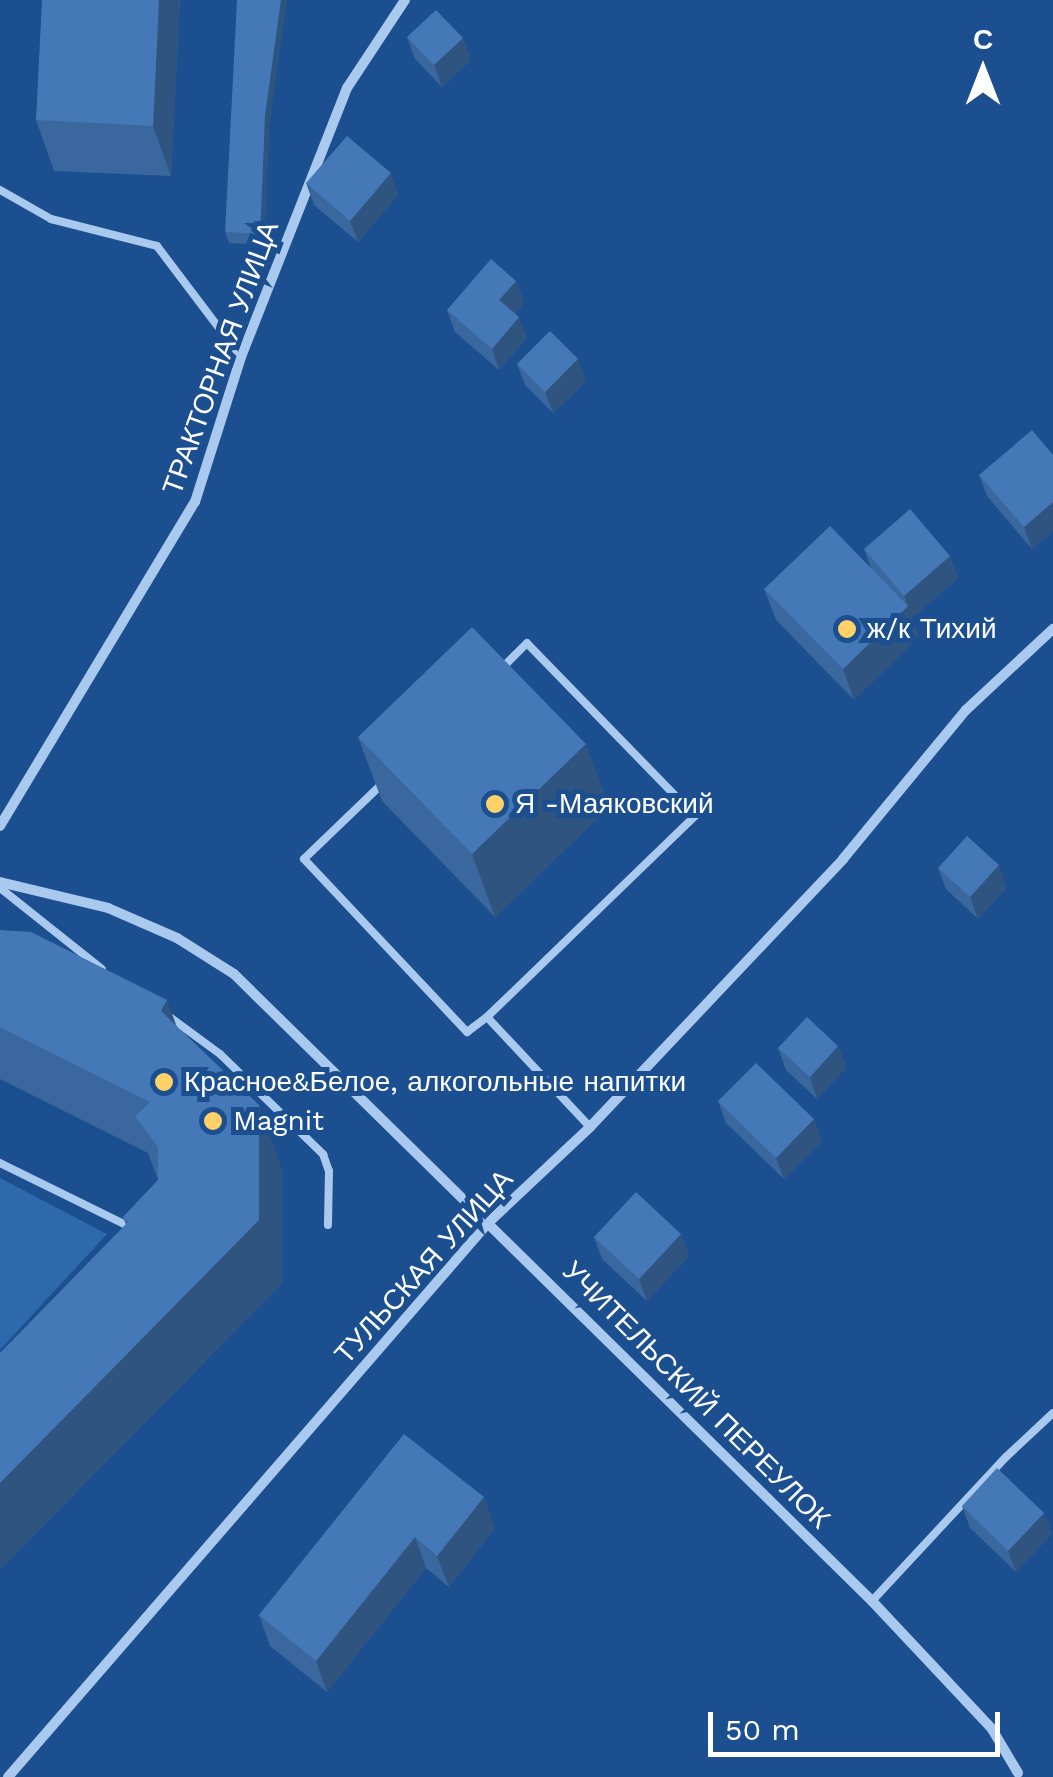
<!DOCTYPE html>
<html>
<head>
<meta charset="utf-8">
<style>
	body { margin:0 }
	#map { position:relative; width:1053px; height:1777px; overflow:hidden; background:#1b4f8f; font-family:"Work Sans",sans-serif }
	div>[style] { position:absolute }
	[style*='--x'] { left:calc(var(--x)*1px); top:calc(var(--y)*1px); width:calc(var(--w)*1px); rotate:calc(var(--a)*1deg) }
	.green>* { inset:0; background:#2e69ad }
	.service>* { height:8px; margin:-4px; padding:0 4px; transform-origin:4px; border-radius:4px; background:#a9c9ee }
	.minor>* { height:10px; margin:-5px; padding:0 5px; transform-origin:5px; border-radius:5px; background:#a9c9ee }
	.wall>* { inset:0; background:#3a679d }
	.shaded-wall>* { inset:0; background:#305480 }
	.building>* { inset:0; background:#4478b7 }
	.dots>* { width:28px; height:28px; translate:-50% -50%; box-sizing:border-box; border:5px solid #1b4f8f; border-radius:50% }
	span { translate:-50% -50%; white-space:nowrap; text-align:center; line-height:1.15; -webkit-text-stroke:10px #1b4f8f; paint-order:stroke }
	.street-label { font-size:28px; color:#fff }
	.poi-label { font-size:28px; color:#fff }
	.left { translate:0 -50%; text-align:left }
	.north { position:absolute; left:933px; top:20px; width:100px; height:100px; -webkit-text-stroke:8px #1b4f8f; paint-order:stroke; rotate:0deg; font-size:28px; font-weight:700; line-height:40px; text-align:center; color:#fff }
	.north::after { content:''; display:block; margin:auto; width:35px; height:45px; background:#fff; clip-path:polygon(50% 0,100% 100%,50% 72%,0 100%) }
	.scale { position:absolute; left:708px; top:1712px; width:292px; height:45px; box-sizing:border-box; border:5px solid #fff; border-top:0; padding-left:12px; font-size:30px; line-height:35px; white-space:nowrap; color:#fff; -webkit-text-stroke:8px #1b4f8f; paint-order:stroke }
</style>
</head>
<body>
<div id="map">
	<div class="green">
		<i style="clip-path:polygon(0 1178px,107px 1234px,0 1350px)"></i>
	</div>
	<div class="service">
		<i style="--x:0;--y:190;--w:59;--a:29.6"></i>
		<i style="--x:51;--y:219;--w:109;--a:14.3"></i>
		<i style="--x:157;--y:246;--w:139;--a:52.9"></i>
		<i style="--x:384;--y:782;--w:111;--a:136.1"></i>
		<i style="--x:304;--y:859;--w:238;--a:46.7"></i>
		<i style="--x:467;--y:1032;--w:25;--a:-37"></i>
		<i style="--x:487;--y:1017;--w:151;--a:46.9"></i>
		<i style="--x:0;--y:888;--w:130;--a:38.5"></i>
		<i style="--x:487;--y:1017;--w:289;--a:-44"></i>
		<i style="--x:695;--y:816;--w:241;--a:-134.2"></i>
		<i style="--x:527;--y:643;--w:35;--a:135"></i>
		<i style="--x:171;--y:1018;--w:61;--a:36.3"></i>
		<i style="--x:220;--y:1054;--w:144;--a:44.2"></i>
		<i style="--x:323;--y:1154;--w:18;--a:71"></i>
		<i style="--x:329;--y:1171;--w:54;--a:91.1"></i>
		<i style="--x:0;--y:1163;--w:149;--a:26.2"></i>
		<i style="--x:872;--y:1601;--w:197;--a:-47.1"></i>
		<i style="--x:1006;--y:1457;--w:64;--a:-43.1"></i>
	</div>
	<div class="minor">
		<i style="--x:0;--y:826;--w:378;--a:-59"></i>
		<i style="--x:195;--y:502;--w:152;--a:-72.4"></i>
		<i style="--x:241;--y:357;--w:289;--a:-68.5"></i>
		<i style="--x:347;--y:88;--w:105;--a:-56.6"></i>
		<i style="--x:0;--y:882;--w:111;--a:13.5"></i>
		<i style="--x:108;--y:908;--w:75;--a:23.5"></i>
		<i style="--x:177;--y:938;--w:67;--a:32.3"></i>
		<i style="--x:234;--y:974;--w:895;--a:44.5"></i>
		<i style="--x:872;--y:1601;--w:175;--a:46.8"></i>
		<i style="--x:992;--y:1729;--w:51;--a:59.4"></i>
		<i style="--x:8;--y:1777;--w:734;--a:-49.09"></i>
		<i style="--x:489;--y:1222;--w:139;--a:-43.2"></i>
		<i style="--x:590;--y:1127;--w:369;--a:-46.6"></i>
		<i style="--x:843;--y:859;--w:193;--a:-50.5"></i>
		<i style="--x:966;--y:710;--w:119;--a:-43"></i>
	</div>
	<div class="wall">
		<i style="clip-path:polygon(180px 0,171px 176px,54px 171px,36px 120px)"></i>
		<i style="clip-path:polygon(407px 37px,463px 38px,471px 60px,442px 87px,415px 59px)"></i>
		<i style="clip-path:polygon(269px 127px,264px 245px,229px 243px,225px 232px)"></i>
		<i style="clip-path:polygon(306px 183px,398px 195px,358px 242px,314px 205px)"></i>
		<i style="clip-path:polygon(516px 281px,524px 302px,515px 313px,527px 338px,499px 370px,455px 332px,447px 310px)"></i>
		<i style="clip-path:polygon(517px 364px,586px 381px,553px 413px,525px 385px)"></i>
		<i style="clip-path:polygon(1053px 455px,1053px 531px,1032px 549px,987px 496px,979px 475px)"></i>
		<i style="clip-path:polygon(864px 549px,950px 556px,958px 578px,912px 618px,919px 637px,854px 700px,776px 620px,764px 589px,871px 568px)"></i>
		<i style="clip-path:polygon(358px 737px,609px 807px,495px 917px,382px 801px)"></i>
		<i style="clip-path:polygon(938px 868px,1007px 887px,978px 919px,946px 889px)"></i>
		<i style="clip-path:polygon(0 930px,177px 1027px,282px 1169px,282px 1283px,0 1570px,0 1353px,126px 1225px,123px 1217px,158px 1180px,148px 1153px,0 1079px)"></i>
		<i style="clip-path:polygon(838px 1046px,846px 1068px,817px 1099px,786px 1070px,778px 1048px)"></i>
		<i style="clip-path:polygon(718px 1101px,814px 1119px,822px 1141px,784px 1179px,726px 1123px)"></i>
		<i style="clip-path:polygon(681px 1234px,689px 1256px,647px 1301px,602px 1259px,594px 1237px)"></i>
		<i style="clip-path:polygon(404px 1434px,495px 1528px,449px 1587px,426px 1568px,327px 1692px,270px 1646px,259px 1615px)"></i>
		<i style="clip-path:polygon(962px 1506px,1044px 1513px,1052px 1534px,1016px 1572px,970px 1528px)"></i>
	</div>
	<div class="shaded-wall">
		<i style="clip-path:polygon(159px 0,180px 0,171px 176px,153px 126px)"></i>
		<i style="clip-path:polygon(281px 0,287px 0,269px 127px,264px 245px,260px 234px,265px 116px)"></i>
		<i style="clip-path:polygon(463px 38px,471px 60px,442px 87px,434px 65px)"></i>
		<i style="clip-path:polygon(391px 173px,398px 195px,358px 242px,350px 221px)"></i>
		<i style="clip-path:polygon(516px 281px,524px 302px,507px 321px,499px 300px)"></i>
		<i style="clip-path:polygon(519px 317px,527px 338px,499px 370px,492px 349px)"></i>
		<i style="clip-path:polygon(578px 359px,586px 381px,553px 413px,545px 392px)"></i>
		<i style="clip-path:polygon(1053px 502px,1053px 531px,1032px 549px,1024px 527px)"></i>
		<i style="clip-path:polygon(950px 556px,958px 578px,912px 618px,919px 637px,854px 700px,843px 669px,908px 606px,904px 596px)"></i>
		<i style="clip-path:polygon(586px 744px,609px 807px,495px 917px,472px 854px)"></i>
		<i style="clip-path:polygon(999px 865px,1007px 887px,978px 919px,970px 897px)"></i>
		<i style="clip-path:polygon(167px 1000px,190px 1063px,161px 1011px)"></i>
		<i style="clip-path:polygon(838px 1046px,846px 1068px,817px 1099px,810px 1077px)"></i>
		<i style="clip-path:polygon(259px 1105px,282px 1169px,282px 1283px,0 1570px,0 1483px)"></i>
		<i style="clip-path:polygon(814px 1119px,822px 1141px,784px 1179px,776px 1158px)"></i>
		<i style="clip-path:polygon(681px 1234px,689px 1256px,647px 1301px,639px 1279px)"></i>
		<i style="clip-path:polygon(484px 1497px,495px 1528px,449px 1587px,437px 1556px)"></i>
		<i style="clip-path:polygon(1044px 1513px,1052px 1534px,1016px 1572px,1008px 1551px)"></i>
		<i style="clip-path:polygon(415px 1537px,426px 1568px,327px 1692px,316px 1661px)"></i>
	</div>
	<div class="building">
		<i style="clip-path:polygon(42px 0,159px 0,153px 126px,36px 120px)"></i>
		<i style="clip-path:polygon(237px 0,281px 0,265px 116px,260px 234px,225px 232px)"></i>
		<i style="clip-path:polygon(436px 10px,463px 38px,434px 65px,407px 37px)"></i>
		<i style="clip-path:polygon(347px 136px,391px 173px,350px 221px,306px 183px)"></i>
		<i style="clip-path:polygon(491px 259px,516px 281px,499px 300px,519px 317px,492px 349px,447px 310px)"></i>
		<i style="clip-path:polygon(550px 331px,578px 359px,545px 392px,517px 364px)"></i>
		<i style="clip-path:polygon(1032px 430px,1053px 455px,1053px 502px,1024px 527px,979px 475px)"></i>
		<i style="clip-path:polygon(910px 509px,950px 556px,904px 596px,864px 549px)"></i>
		<i style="clip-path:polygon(830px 526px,908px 606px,843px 669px,764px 589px)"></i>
		<i style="clip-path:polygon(472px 627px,586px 744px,472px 854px,358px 737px)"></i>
		<i style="clip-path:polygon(967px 836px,999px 865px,970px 897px,938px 868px)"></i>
		<i style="clip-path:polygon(0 930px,31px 932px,167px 1000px,161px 1011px,259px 1105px,259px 1220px,0 1483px,0 1353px,128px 1222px,123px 1217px,158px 1180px,158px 1147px,135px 1116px,150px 1102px,0 1027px)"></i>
		<i style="clip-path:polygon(807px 1017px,838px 1046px,810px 1077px,778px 1048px)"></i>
		<i style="clip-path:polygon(756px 1063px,814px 1119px,776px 1158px,718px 1101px)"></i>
		<i style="clip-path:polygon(636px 1192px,681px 1234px,639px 1279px,594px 1237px)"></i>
		<i style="clip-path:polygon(404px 1434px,484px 1497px,437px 1556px,415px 1537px,316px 1661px,259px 1615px)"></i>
		<i style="clip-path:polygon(997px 1468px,1044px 1513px,1008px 1551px,962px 1506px)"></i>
	</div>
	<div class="dots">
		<i style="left:847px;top:629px;background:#ffd166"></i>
		<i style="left:495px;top:804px;background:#ffd166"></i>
		<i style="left:164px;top:1082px;background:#ffd166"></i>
		<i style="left:213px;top:1121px;background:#ffd166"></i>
	</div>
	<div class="street-label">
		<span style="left:221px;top:358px;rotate:-70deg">ТРАКТОРНАЯ УЛИЦА</span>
		<span style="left:424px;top:1267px;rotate:-48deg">ТУЛЬСКАЯ УЛИЦА</span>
		<span style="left:696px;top:1395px;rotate:45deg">УЧИТЕЛЬСКИЙ ПЕРЕУЛОК</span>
	</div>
	<div class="poi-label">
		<span class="left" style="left:867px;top:629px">ж/к Тихий</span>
		<span class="left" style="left:515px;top:804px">Я -Маяковский</span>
		<span class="left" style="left:184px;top:1082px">Красное&amp;Белое, алкогольные напитки</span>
		<span class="left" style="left:233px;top:1121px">Magnit</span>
	</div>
	<div class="north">С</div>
	<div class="scale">50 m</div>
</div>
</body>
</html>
